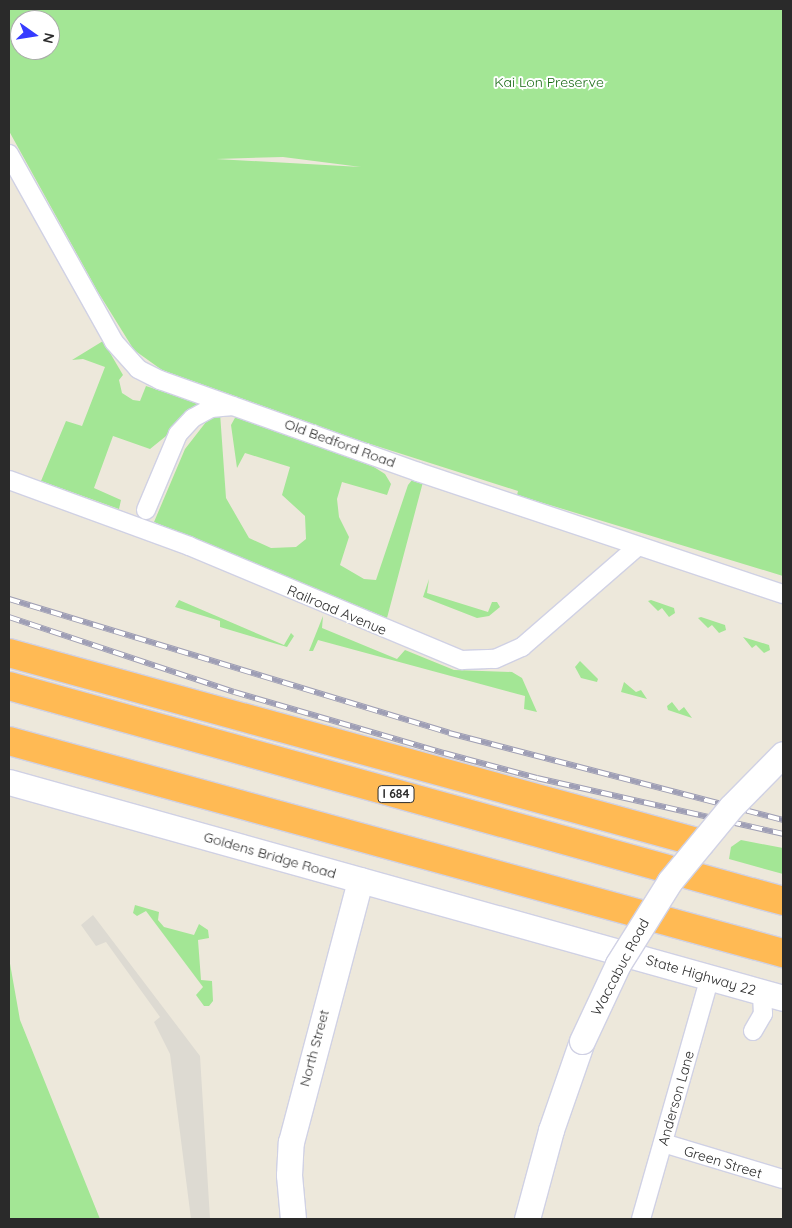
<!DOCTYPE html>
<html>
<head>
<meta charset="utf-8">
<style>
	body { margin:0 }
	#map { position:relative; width:792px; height:1228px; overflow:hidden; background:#ede8db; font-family:Quicksand,sans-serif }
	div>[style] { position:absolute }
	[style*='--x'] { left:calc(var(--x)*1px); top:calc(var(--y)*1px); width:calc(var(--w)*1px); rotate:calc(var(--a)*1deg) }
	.green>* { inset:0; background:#a3e695 }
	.plaza>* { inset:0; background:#dddad2 }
	.roads { filter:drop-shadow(1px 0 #d0d1e4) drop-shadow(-1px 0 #d0d1e4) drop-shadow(0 1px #d0d1e4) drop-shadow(0 -1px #d0d1e4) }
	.street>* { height:18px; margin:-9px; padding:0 9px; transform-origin:9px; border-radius:9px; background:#fff }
	.secondary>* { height:25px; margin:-12.5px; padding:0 12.5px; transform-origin:12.5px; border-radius:12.5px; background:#fff }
	.highway>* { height:28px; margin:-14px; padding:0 14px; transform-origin:14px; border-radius:14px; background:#ffba54 }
	.rail>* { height:5.5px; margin-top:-2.75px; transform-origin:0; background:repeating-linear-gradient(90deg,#fff 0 11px,#9e9eb5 0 22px); box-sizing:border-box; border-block:1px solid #9e9eb5 }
	.bridges { filter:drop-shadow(1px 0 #d0d1e4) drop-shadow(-1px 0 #d0d1e4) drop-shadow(0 1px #d0d1e4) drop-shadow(0 -1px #d0d1e4) }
	.secondary-bridge>* { height:25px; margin:-12.5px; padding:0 12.5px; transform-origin:12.5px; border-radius:12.5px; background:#fff }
	span { translate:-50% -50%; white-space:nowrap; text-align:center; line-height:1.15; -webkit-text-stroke:4px #fff; paint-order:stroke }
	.shield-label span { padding:1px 4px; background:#fff; border:1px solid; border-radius:4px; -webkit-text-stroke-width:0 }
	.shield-label { font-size:12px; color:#2a2a2a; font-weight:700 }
	.park-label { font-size:14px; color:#1a6b16 }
	.street-label { font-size:14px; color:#2a2a2a }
	.frame { position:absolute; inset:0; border:10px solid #2a2a2a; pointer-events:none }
	.north { position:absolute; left:10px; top:10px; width:50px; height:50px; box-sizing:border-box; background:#fff; border:1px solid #aaa; border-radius:50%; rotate:103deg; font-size:14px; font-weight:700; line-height:20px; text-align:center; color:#2a2a2a }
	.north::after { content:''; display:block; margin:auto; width:18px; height:22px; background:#363bff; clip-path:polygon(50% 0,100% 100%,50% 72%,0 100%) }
</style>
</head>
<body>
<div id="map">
	<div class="green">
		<i style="clip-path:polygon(evenodd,9px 9px,783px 9px,783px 576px,517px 495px,518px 491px,361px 441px,162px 370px,134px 350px,98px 292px,9px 131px,9px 9px,20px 20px,50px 20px,50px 50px,20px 50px,20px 20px,9px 9px,283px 157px,361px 167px,216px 159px,283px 157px)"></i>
		<i style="clip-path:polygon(103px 341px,123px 375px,119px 380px,122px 393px,133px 400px,140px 401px,146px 386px,200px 404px,197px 411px,150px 449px,113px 436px,94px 488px,121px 500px,119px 509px,41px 481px,66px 421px,82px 426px,105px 367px,83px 359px,72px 360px)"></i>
		<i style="clip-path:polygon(220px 413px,226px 498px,249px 538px,271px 548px,296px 547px,306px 539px,305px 516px,282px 495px,290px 467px,245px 453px,237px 468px,231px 425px,236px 416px,366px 462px,385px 474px,391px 484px,387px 495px,342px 482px,337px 499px,339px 517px,349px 537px,340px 565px,364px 579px,376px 580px,408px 485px,412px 480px,423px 482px,387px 618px,154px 522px,185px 449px,206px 422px)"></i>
		<i style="clip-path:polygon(429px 579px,427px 593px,488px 612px,492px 602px,497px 602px,500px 607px,489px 616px,477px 618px,423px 597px)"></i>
		<i style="clip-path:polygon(179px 600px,284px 645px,291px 633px,294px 636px,287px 647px,220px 627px,220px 621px,175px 607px)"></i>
		<i style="clip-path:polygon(651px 600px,674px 608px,675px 613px,669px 617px,662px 608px,658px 611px,648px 601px)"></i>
		<i style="clip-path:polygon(323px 616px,322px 628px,397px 659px,405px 650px,454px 670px,512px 672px,522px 678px,537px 712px,524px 709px,525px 696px,318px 640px,313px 651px,309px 651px)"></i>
		<i style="clip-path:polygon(701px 617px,725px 625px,726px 630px,719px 633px,712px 625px,708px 628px,698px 618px)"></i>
		<i style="clip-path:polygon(743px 637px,769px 645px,770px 650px,764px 653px,756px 645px,752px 648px)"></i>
		<i style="clip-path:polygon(580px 661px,598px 679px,597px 682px,581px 678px,575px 667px)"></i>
		<i style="clip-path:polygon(624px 682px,636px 692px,641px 690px,647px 699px,621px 692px)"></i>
		<i style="clip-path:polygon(672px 702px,679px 711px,684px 707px,692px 718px,668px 710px,667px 706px)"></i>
		<i style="clip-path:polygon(741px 840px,783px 848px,783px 874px,729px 859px,731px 847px)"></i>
		<i style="clip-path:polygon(135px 905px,159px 912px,158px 920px,164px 927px,194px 935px,199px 924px,208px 930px,209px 938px,198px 940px,201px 980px,212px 981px,213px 1001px,209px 1006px,204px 1006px,196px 995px,203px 987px,146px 911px,137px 916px,133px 913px)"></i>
		<i style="clip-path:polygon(9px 958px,20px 1020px,100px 1219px,9px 1219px)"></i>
	</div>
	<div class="plaza">
		<i style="clip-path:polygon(93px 915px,200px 1056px,210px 1219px,191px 1219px,170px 1054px,154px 1022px,160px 1017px,106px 942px,96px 946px,81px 925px)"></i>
	</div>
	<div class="roads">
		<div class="street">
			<i style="--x:9;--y:154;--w:215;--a:60.8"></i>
			<i style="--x:114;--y:342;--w:36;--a:48"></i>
			<i style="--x:138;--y:369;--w:25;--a:27"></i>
			<i style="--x:160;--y:380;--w:274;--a:19.6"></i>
			<i style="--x:418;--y:472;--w:385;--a:18.5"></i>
			<i style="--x:9;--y:480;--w:192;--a:20.1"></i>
			<i style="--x:189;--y:546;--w:296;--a:22.7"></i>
			<i style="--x:462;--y:660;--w:33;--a:-2"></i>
			<i style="--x:495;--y:659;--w:30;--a:-24"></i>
			<i style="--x:522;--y:647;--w:154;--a:-41"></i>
			<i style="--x:146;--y:510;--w:82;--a:-67.2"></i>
			<i style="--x:178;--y:434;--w:22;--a:-47"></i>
			<i style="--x:193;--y:418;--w:21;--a:-29"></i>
			<i style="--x:211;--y:408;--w:22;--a:-5"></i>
			<i style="--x:753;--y:1031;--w:20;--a:-60"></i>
			<i style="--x:763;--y:1014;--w:22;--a:-93"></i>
			<i style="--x:663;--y:1143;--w:125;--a:16.7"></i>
			<i style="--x:641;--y:1219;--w:252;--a:-74.1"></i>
		</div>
		<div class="secondary">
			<i style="--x:9;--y:782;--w:804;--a:15.59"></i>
			<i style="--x:293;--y:1219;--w:44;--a:-95.2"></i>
			<i style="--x:289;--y:1175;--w:33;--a:-87"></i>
			<i style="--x:291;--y:1142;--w:271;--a:-75.2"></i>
			<i style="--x:527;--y:1219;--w:92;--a:-74.9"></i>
			<i style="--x:551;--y:1130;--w:94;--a:-70.8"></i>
		</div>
		<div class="highway">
			<i style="--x:9;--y:653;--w:717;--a:15.37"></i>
			<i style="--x:9;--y:686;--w:803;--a:15.52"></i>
			<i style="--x:9;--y:741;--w:803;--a:15.32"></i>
		</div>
	</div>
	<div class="rail">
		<i style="--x:9;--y:599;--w:460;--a:16.9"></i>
		<i style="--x:449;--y:733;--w:345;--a:14.6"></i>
		<i style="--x:9;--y:617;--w:237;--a:18.4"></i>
		<i style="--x:234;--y:692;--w:219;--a:16.2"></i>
		<i style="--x:444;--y:753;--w:96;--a:15"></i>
		<i style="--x:537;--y:778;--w:252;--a:12.8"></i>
	</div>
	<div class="bridges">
		<div class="secondary-bridge">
			<i style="--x:582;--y:1041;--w:85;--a:-64.9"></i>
			<i style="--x:618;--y:964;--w:98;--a:-57.9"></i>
			<i style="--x:670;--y:881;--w:96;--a:-50.5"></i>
			<i style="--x:731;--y:807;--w:74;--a:-45.5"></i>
		</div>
	</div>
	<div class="shield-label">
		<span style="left:396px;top:794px">I 684</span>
	</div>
	<div class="park-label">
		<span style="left:549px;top:82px">Kai Lon Preserve</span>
	</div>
	<div class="street-label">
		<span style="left:340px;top:443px;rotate:20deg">Old Bedford Road</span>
		<span style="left:337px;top:610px;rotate:23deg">Railroad Avenue</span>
		<span style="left:270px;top:855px;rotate:16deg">Goldens Bridge Road</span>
		<span style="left:620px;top:967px;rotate:-62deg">Waccabuc Road</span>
		<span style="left:701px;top:975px;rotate:16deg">State Highway 22</span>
		<span style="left:314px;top:1048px;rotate:-75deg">North Street</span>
		<span style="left:676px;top:1098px;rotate:-74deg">Anderson Lane</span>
		<span style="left:723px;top:1162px;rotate:17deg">Green Street</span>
	</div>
	<div class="frame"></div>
	<div class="north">N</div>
</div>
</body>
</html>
